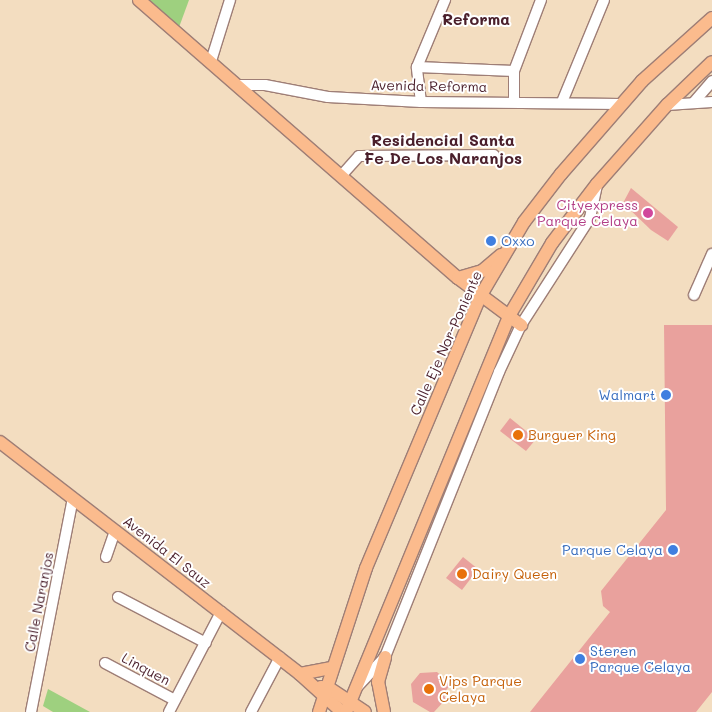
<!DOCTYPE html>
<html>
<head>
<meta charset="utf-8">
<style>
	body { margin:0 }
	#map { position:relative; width:712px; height:712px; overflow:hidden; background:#f3ddc0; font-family:Mali,sans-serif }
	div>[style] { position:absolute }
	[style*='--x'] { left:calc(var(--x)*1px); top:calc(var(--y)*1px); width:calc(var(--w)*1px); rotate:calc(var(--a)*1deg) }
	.green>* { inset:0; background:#9ed07f }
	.building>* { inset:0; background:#e9a19d }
	.roads { filter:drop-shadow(1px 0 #9e7e76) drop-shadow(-1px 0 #9e7e76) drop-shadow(0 1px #9e7e76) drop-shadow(0 -1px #9e7e76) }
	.minor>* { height:10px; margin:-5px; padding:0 5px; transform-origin:5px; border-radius:5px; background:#fff }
	.major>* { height:12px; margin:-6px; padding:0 6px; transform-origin:6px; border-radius:6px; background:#fbbb8d }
	.dots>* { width:14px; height:14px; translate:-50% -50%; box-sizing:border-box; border:2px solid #fff; border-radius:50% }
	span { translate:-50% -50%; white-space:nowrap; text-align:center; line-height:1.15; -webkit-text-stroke:4px #fff; paint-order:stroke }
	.street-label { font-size:14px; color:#4a1f2b }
	.hotel-label { font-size:14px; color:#b23c85 }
	.right { translate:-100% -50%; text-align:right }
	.shop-label { font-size:14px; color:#366cbe }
	.left { translate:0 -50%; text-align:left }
	.food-label { font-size:14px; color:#c56008 }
	.quarter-label { font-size:16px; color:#4a1f2b; font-weight:700 }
</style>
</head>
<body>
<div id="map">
	<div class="green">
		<i style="clip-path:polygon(143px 0,189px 0,178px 30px)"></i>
		<i style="clip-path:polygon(48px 689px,90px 712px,53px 712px,43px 706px)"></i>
	</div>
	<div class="building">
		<i style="clip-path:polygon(631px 188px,678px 227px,668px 241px,651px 230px,623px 203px)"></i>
		<i style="clip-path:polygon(664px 325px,712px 325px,712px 692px,696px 712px,530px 712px,610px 612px,603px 606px,601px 591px,666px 510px)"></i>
		<i style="clip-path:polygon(510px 418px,536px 439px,526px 451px,500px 431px)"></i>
		<i style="clip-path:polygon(463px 557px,478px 569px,462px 590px,446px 578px)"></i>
		<i style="clip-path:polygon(437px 672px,451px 684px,443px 694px,446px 699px,434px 712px,430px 712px,413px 702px,411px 684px,420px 673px)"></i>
	</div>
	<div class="roads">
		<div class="minor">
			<i style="--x:211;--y:61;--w:64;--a:-72.7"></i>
			<i style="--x:417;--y:67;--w:97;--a:2.4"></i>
			<i style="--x:237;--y:85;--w:28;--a:0"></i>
			<i style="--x:265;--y:85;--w:64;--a:10.8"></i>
			<i style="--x:328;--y:97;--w:93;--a:3.1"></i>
			<i style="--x:421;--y:102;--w:200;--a:0.6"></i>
			<i style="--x:514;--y:101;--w:30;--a:-90"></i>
			<i style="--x:514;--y:71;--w:76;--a:-69.2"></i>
			<i style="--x:421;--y:102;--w:35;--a:-97"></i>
			<i style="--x:417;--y:67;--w:73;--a:-67.3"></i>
			<i style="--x:562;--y:102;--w:110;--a:-67.6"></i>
			<i style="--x:694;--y:102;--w:28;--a:-49"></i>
			<i style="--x:667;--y:105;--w:45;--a:-3.8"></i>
			<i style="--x:341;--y:176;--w:27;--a:-48"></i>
			<i style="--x:359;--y:156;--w:135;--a:-0.4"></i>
			<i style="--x:694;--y:295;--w:45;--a:-66.3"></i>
			<i style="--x:106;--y:557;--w:28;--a:-71"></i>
			<i style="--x:118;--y:597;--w:99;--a:27.6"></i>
			<i style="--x:105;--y:663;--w:79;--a:27.9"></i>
			<i style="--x:357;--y:687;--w:41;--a:-47"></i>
			<i style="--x:385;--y:657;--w:307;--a:-68.2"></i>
			<i style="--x:499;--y:372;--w:52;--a:-64.9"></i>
			<i style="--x:521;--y:325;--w:127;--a:-57.2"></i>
			<i style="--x:590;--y:218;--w:33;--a:-78"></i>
			<i style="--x:31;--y:712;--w:218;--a:-78.9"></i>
			<i style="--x:169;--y:712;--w:113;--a:-62.5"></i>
			<i style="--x:251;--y:712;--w:62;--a:-62.2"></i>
		</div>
		<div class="major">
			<i style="--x:139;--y:0;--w:423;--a:41.1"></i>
			<i style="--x:458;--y:278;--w:79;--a:36.7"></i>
			<i style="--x:458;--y:278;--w:25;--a:-16"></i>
			<i style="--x:482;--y:271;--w:25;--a:-40"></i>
			<i style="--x:0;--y:442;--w:379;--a:37.7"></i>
			<i style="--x:300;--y:674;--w:57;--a:42.1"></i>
			<i style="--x:300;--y:674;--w:32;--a:-11"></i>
			<i style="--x:321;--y:687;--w:8;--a:7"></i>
			<i style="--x:329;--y:688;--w:43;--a:33.7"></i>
			<i style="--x:319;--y:712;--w:151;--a:-71.9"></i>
			<i style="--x:366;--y:568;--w:296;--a:-67.2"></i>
			<i style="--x:481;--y:295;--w:85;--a:-59.5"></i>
			<i style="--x:524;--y:222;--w:61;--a:-52.4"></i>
			<i style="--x:561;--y:174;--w:123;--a:-48.9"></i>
			<i style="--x:642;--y:81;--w:94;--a:-42"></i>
			<i style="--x:346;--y:712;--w:428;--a:-67.6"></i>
			<i style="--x:509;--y:316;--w:85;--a:-59.5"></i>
			<i style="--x:552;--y:243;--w:74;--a:-52.7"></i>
			<i style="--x:597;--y:184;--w:106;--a:-48.5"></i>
			<i style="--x:667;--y:105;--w:62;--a:-43.7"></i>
			<i style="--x:384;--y:712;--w:31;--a:-101"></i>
			<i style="--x:378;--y:682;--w:26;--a:-74"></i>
		</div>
	</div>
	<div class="dots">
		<i style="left:648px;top:213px;background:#d1479c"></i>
		<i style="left:491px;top:241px;background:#3f7fe0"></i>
		<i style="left:666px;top:395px;background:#3f7fe0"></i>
		<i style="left:518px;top:435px;background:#e8710a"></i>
		<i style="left:673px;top:550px;background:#3f7fe0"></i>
		<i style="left:462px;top:574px;background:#e8710a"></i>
		<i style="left:580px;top:659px;background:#3f7fe0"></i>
		<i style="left:429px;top:689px;background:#e8710a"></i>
	</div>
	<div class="street-label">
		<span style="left:429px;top:86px;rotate:1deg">Avenida Reforma</span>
		<span style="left:446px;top:343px;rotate:-66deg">Calle Eje Nor-Poniente</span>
		<span style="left:167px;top:552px;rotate:38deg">Avenida El Sauz</span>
		<span style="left:39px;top:602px;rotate:-79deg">Calle Naranjos</span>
		<span style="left:146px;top:669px;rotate:28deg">Linquen</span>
	</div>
	<div class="hotel-label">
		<span class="right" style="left:638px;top:213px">Cityexpress<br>Parque Celaya</span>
	</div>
	<div class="shop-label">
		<span class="left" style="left:501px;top:241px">Oxxo</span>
		<span class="right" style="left:656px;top:395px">Walmart</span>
		<span class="right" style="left:663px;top:550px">Parque Celaya</span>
		<span class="left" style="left:590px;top:659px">Steren<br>Parque Celaya</span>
	</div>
	<div class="food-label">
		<span class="left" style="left:528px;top:435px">Burguer King</span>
		<span class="left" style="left:472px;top:574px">Dairy Queen</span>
		<span class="left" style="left:439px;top:689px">Vips Parque<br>Celaya</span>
	</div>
	<div class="quarter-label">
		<span style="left:476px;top:19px">Reforma</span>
		<span style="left:443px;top:149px">Residencial Santa<br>Fe De Los Naranjos</span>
	</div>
</div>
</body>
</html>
